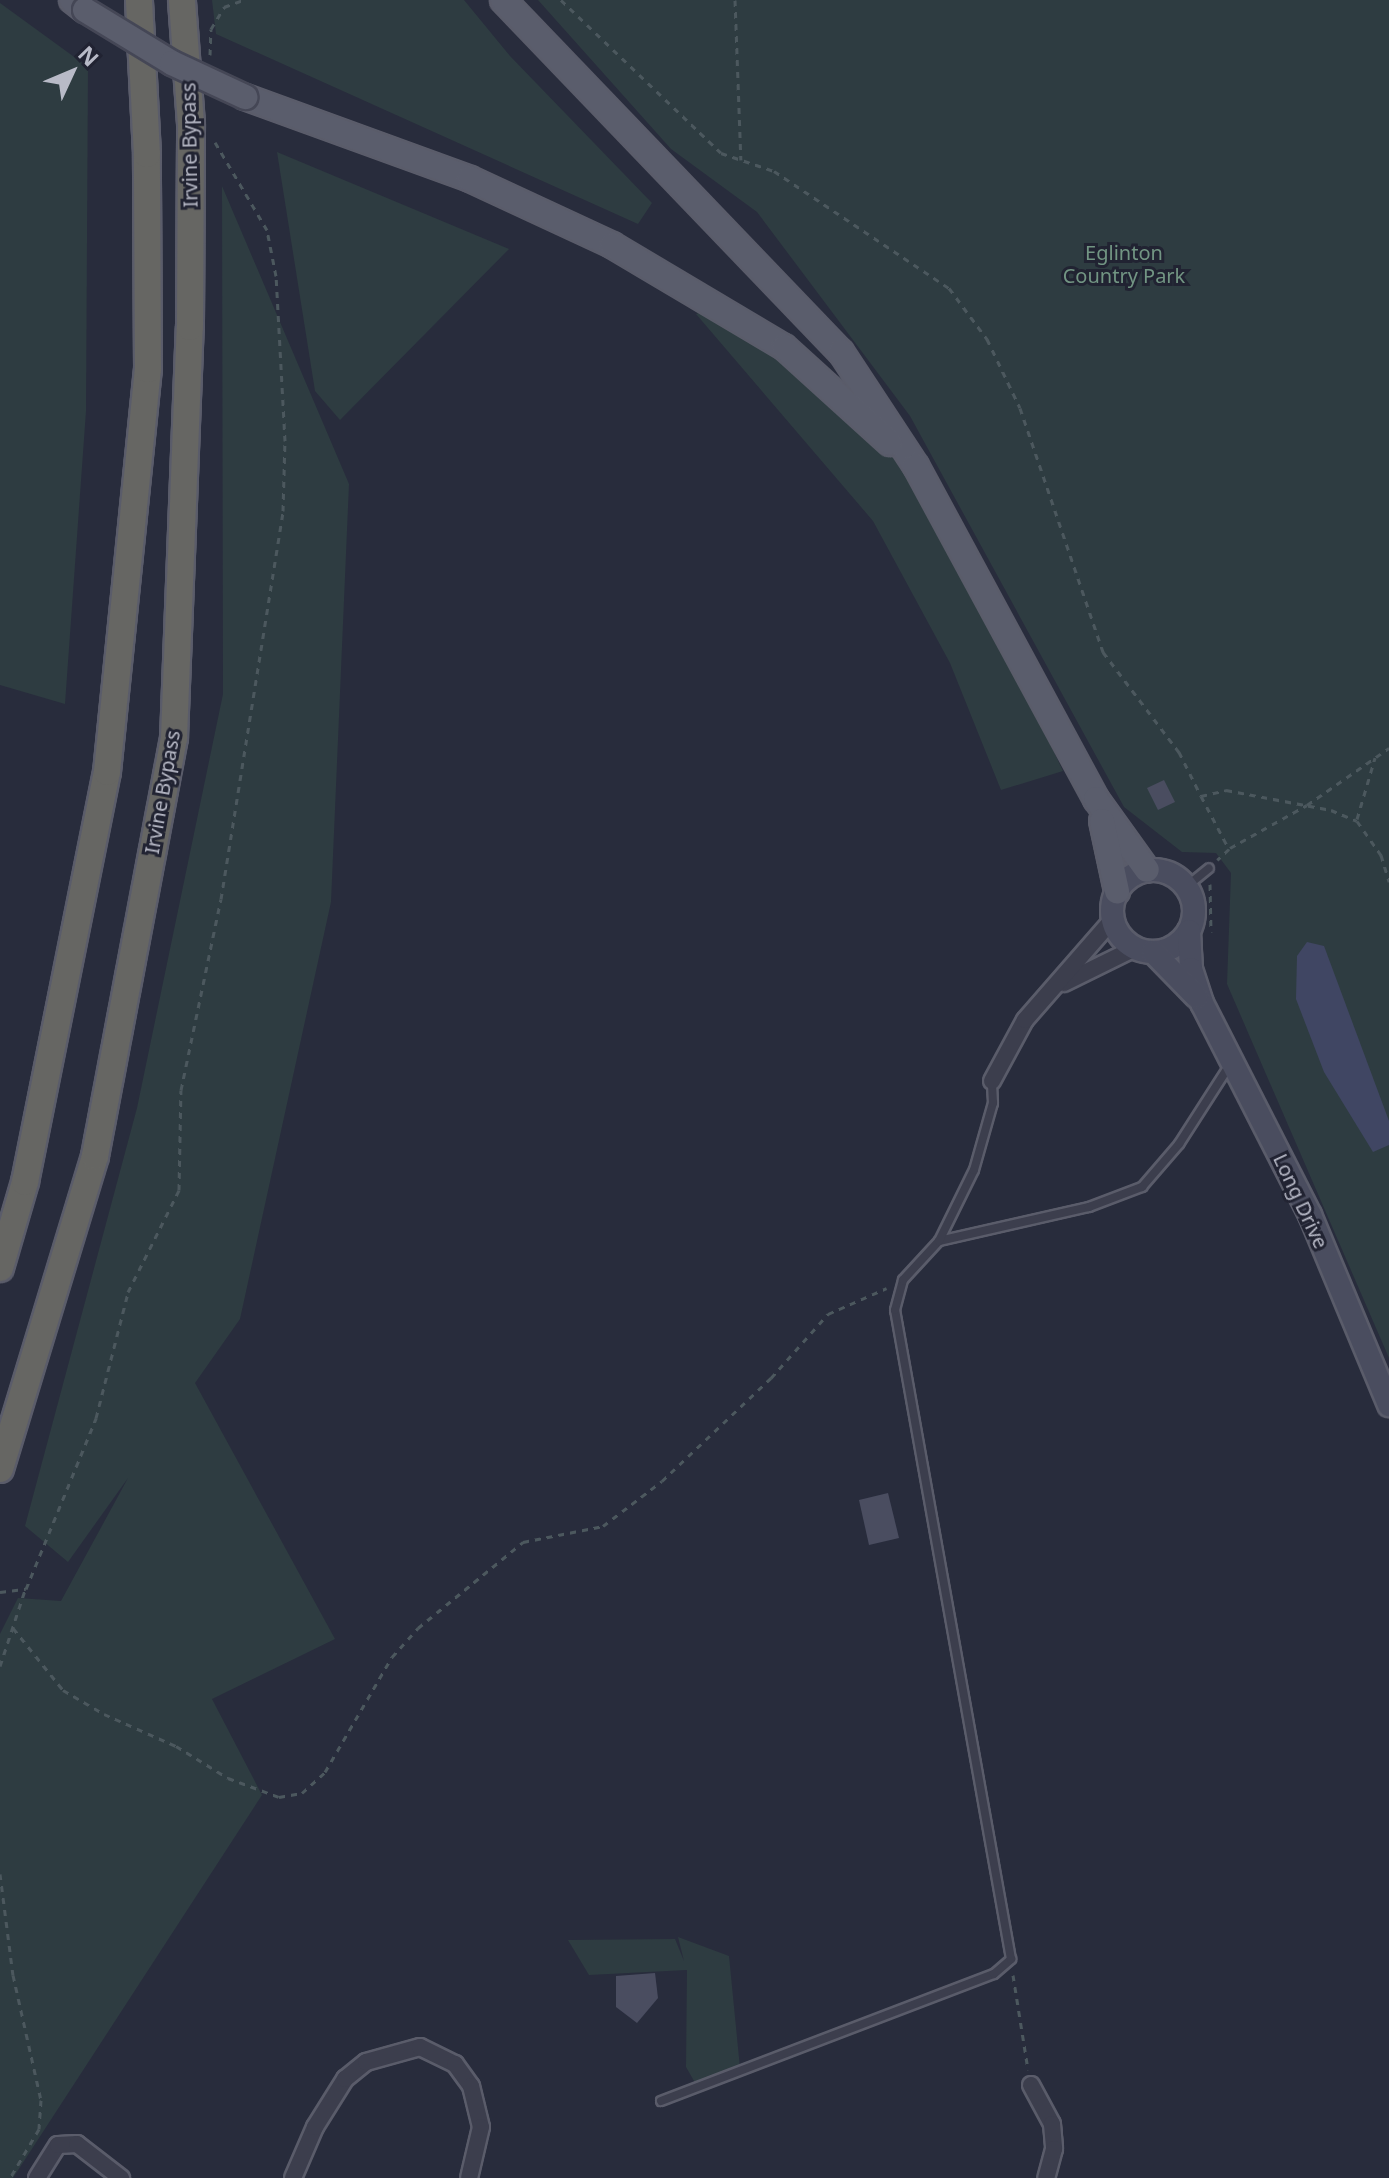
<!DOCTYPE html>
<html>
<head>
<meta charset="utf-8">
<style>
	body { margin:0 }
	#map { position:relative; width:1389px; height:2178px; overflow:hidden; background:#282c3c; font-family:"Noto Sans",sans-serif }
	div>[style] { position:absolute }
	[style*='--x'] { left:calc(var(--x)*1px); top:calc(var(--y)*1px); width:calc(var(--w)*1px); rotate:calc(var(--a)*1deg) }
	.green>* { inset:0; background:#2e3c41 }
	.water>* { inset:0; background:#404663 }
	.building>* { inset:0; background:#4a4d60 }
	.path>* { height:3px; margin-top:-1.5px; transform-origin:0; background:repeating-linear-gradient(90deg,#4c585e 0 6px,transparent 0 12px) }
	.roads { filter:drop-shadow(2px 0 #5a5c6a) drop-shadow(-2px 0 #5a5c6a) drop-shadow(0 2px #5a5c6a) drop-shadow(0 -2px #5a5c6a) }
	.service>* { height:8px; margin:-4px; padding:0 4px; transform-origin:4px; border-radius:4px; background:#3c3e4d }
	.minor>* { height:16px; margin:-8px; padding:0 8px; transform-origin:8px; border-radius:8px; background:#3c3e4d }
	.secondary>* { height:22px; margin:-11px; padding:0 11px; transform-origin:11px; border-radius:11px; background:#4a4d5f }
	.secondary>.ring { margin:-11px; padding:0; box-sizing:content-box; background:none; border:22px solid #4a4d5f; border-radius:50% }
	.primary>* { height:24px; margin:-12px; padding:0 12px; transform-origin:12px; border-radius:12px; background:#5a5d6c }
	.trunk>* { height:26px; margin:-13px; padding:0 13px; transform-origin:13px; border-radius:13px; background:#666663 }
	.bridges { filter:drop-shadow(2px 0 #454756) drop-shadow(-2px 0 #454756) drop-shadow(0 2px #454756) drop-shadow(0 -2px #454756) }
	.primary-bridge>* { height:24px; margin:-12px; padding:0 12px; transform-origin:12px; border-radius:12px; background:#5a5d6c }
	span { translate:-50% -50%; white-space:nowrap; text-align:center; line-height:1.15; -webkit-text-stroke:6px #212332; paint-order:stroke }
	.street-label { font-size:20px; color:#b8bac7 }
	.park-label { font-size:20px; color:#729583 }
	.north { position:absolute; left:32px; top:32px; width:80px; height:80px; -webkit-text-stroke:6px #212332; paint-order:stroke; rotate:46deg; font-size:22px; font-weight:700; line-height:32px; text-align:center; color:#b8bac7 }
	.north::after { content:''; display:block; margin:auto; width:28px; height:36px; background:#b8bac7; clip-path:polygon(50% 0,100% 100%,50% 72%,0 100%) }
</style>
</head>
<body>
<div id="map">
	<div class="green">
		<i style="clip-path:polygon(212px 0,464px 0,510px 56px,652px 203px,638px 224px,216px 34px)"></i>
		<i style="clip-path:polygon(538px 0,1389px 0,1389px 1358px,1227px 984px,1231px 873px,1216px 853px,1182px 852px,1124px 807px,910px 416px,757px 212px,671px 149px)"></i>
		<i style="clip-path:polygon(0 3px,88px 67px,86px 411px,65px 704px,0 685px)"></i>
		<i style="clip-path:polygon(277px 152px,509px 249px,340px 420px,315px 391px)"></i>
		<i style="clip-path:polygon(222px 186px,349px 484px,331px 902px,240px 1319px,195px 1383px,335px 1639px,212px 1699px,262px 1795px,13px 2178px,0 2178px,0 1634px,18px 1598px,61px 1601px,128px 1478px,68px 1562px,25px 1526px,137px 1108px,223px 694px)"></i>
		<i style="clip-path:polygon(716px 307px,869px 425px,939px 509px,1063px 771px,1001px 790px,950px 663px,873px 521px,696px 314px)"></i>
		<i style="clip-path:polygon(678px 1937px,729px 1956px,740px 2068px,697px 2086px,686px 2067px,687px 1970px,589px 1975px,568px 1940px,675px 1939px,684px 1961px)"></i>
	</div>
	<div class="water">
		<i style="clip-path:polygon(1307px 942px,1324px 946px,1389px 1121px,1389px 1145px,1373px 1152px,1324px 1072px,1296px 999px,1297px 956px)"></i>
	</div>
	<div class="building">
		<i style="clip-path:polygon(1164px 780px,1175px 802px,1158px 810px,1147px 788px)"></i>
		<i style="clip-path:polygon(888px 1493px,899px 1538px,869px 1545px,859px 1500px)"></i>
		<i style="clip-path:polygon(655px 1973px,658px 1998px,637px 2023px,616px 2007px,616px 1976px)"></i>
	</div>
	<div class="path">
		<i style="--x:561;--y:0;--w:221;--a:43.7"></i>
		<i style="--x:721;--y:153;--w:56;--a:18.8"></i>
		<i style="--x:774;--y:171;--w:211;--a:33.8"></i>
		<i style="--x:949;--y:288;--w:64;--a:53.3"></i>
		<i style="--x:987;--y:339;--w:76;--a:64.4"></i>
		<i style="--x:1020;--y:408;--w:258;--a:71.2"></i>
		<i style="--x:1103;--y:652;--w:126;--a:52.8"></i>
		<i style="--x:1179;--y:752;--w:49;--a:63.4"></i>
		<i style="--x:1201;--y:796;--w:26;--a:-13"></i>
		<i style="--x:1226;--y:790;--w:107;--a:10.8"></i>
		<i style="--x:1331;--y:810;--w:28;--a:23"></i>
		<i style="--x:1357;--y:821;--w:42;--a:54.8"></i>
		<i style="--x:1381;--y:855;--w:28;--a:73"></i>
		<i style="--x:735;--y:0;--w:160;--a:87.9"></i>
		<i style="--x:210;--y:55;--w:26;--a:-88"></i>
		<i style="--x:211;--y:29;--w:26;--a:-59"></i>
		<i style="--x:224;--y:7;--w:20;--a:-20"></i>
		<i style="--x:1201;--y:796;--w:60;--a:62.2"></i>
		<i style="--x:1229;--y:849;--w:16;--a:137"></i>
		<i style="--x:1357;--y:819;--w:64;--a:-73.6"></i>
		<i style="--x:1230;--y:848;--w:88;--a:-29.2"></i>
		<i style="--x:1307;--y:805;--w:100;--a:-34.8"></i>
		<i style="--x:1210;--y:884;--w:48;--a:88.8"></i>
		<i style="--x:0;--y:1592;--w:26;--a:-7"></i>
		<i style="--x:26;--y:1589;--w:185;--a:-67.7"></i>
		<i style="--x:96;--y:1418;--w:130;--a:-75.7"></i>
		<i style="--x:128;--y:1292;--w:114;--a:-63.4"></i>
		<i style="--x:179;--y:1190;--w:100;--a:-88.9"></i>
		<i style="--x:181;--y:1090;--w:195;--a:-78.2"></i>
		<i style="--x:221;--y:899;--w:393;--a:-80.9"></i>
		<i style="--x:283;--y:511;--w:70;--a:-88.4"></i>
		<i style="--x:285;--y:441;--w:165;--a:-93.1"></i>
		<i style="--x:276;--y:276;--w:47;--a:-101.1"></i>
		<i style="--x:267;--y:230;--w:102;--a:-120.6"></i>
		<i style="--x:13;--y:1628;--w:80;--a:51.1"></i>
		<i style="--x:63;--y:1690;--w:48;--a:30.3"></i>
		<i style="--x:104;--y:1714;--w:79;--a:24"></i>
		<i style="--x:176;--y:1746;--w:61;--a:31.6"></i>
		<i style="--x:228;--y:1778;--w:54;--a:20.4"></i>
		<i style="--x:279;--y:1797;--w:23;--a:-10"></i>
		<i style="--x:302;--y:1793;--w:31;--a:-42"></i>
		<i style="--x:325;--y:1772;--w:133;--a:-59.8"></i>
		<i style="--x:392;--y:1657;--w:39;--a:-48"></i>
		<i style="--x:418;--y:1628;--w:136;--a:-39.3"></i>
		<i style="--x:523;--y:1542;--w:82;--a:-11.3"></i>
		<i style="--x:603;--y:1526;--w:74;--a:-37.3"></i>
		<i style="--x:662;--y:1481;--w:150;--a:-43.4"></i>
		<i style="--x:771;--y:1378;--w:86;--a:-48.3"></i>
		<i style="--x:828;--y:1314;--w:64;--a:-23.8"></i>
		<i style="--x:0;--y:1666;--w:80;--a:-71.8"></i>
		<i style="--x:0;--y:1874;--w:102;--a:82.7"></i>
		<i style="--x:13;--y:1975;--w:128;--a:77.4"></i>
		<i style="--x:41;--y:2100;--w:29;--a:94"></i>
		<i style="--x:39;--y:2129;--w:57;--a:120.6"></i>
		<i style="--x:1013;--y:1975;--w:96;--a:81"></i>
	</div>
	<div class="roads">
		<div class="service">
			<i style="--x:1187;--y:886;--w:28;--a:-39"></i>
			<i style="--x:939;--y:1241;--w:154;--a:-12.8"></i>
			<i style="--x:1089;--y:1207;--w:57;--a:-20.7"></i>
			<i style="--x:1142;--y:1187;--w:57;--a:-49.3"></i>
			<i style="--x:1179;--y:1144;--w:93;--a:-57.3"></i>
			<i style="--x:661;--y:2101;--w:356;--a:-20.9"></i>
			<i style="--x:994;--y:1974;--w:23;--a:-41"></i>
			<i style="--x:1011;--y:1959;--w:659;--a:-100.13"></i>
			<i style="--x:895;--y:1310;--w:31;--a:-75"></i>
			<i style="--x:903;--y:1280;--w:53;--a:-47.3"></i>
			<i style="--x:939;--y:1241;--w:79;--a:-63.8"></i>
			<i style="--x:974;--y:1170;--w:70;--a:-74.2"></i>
			<i style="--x:993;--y:1103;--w:22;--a:-93"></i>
		</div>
		<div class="minor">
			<i style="--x:1064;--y:983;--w:79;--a:-26.2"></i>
			<i style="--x:992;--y:1081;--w:69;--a:-61.6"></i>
			<i style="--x:1025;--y:1020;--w:134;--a:-48.9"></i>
			<i style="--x:1031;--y:2085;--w:44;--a:61.7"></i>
			<i style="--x:1052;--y:2124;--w:25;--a:85"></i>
			<i style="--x:1054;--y:2149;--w:30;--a:105"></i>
			<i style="--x:37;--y:2178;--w:39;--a:-58"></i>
			<i style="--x:58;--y:2145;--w:19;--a:-3"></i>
			<i style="--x:77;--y:2144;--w:56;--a:37.7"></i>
			<i style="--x:293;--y:2178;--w:56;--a:-66.7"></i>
			<i style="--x:315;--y:2127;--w:57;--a:-58"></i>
			<i style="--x:345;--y:2079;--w:27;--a:-39"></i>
			<i style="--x:366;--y:2062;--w:56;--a:-15.5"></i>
			<i style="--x:420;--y:2047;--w:39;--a:26"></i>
			<i style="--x:455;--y:2064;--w:27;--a:54"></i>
			<i style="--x:471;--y:2086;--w:42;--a:76.3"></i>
			<i style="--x:481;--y:2127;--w:52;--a:103.2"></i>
		</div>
		<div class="secondary">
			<i class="ring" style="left:1112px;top:870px;width:60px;height:60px"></i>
			<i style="--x:1189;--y:931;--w:38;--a:87"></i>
			<i style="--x:1191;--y:969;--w:36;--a:72"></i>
			<i style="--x:1202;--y:1003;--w:238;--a:63"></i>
			<i style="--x:1310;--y:1215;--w:206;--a:67.4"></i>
			<i style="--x:1153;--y:952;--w:62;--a:45.7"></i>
		</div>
		<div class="primary">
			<i style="--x:72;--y:0;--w:16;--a:38"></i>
			<i style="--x:503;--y:0;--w:488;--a:46.2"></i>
			<i style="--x:841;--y:352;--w:136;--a:56.7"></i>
			<i style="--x:916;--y:466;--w:379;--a:61.6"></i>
			<i style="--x:1096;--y:799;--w:87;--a:54.3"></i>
			<i style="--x:245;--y:97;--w:239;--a:20"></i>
			<i style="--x:470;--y:179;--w:157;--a:24.9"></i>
			<i style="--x:612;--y:245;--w:200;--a:30.7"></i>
			<i style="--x:784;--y:347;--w:143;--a:42.2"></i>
			<i style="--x:1102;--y:821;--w:72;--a:77.9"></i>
		</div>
		<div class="trunk">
			<i style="--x:0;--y:1268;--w:90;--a:-73.8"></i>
			<i style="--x:25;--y:1182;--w:418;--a:-78.7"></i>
			<i style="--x:107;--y:772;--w:405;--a:-84.2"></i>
			<i style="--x:148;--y:369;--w:215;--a:-90.3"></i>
			<i style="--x:147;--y:154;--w:154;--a:-93"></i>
			<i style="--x:0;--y:1469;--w:327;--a:-73.1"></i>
			<i style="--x:95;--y:1156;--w:425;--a:-79.3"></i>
			<i style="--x:174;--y:738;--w:411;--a:-87.8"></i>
			<i style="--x:190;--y:327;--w:203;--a:-89.7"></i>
			<i style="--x:191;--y:124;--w:124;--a:-94.2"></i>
		</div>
	</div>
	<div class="bridges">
		<div class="primary-bridge">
			<i style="--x:85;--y:10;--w:102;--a:31.3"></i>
			<i style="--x:172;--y:63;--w:81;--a:25"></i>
		</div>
	</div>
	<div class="street-label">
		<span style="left:189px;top:145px;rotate:-91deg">Irvine Bypass</span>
		<span style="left:162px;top:792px;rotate:-80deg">Irvine Bypass</span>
		<span style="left:1301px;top:1201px;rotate:65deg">Long Drive</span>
	</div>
	<div class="park-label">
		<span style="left:1124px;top:264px">Eglinton<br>Country Park</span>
	</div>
	<div class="north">N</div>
</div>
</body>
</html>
